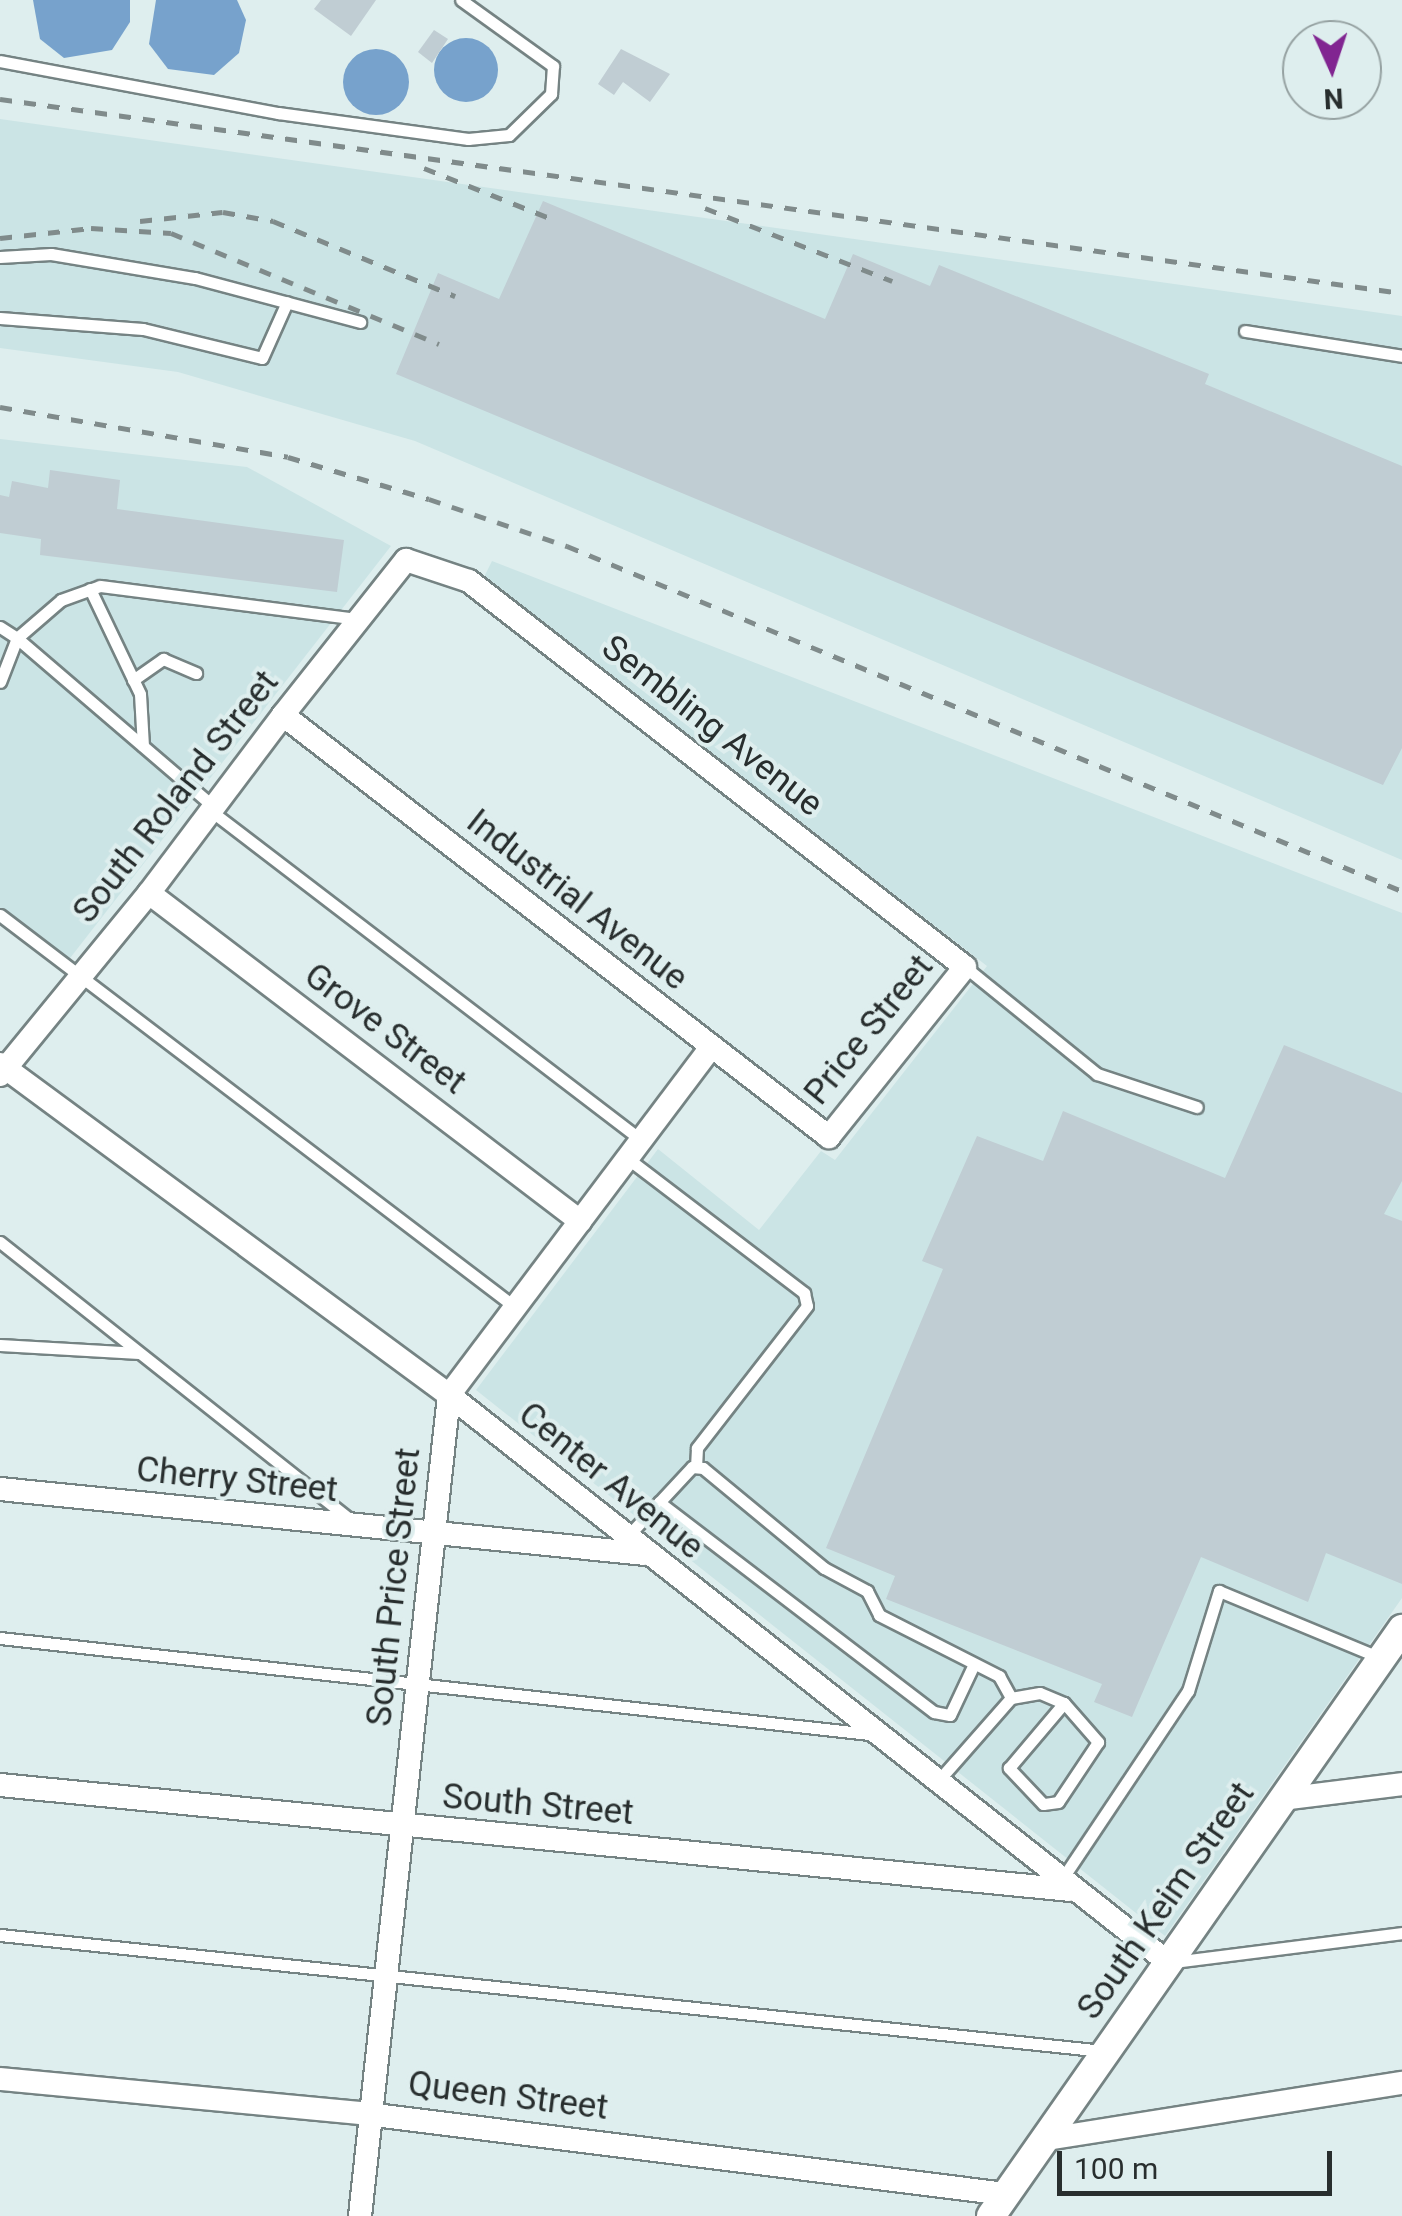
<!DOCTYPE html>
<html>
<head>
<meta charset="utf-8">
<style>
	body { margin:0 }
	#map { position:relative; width:1402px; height:2216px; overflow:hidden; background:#deeeee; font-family:Roboto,sans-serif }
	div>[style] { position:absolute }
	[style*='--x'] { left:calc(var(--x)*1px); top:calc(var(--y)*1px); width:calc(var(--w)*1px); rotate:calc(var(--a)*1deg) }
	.built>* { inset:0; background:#cbe4e5 }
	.water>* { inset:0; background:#77a2cc }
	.round { border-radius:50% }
	.building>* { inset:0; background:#c0cdd3 }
	.roads { filter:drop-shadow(2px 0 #758383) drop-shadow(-2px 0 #758383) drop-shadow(0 2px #758383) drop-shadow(0 -2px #758383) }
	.service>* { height:11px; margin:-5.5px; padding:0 5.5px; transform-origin:5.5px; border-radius:5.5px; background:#fff }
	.minor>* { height:22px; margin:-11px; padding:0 11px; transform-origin:11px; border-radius:11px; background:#fff }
	.tertiary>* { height:28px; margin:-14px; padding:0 14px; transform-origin:14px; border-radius:14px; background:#fff }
	.rail>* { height:5px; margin-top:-2.5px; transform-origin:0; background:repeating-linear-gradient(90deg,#808b8b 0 12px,transparent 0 24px) }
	span { translate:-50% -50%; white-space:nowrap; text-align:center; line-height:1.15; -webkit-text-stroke:8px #deeeee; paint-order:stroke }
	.street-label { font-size:35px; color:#282e2e }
	.north { position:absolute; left:1282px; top:20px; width:100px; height:100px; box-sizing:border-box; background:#deeeee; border:2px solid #95a1a1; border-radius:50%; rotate:177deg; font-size:28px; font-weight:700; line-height:40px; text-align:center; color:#282e2e }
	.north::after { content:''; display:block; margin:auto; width:35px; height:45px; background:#812591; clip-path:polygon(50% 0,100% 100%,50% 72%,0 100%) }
	.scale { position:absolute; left:1057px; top:2151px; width:275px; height:45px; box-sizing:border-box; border:5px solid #282e2e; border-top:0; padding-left:12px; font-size:30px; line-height:35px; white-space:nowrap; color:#282e2e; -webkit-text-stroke:8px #deeeee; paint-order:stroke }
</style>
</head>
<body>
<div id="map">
	<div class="built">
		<i style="clip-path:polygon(0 119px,1402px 316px,1402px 860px,415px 441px,178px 372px,0 348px)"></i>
		<i style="clip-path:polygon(0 439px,247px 467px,391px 546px,67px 962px,0 908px)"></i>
		<i style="clip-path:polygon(492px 561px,1402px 913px,1402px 1598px,1165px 1936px,476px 1390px,658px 1149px,759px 1230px,821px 1151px,835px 1160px,987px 966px,484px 577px)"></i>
	</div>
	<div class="water">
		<i style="clip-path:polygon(33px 0,130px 0,130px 22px,112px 50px,64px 58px,40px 39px)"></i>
		<i style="clip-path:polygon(156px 0,237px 0,246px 20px,239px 53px,214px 75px,168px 69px,149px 44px)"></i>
		<i class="round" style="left:434px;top:38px;width:64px;height:64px"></i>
		<i class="round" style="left:343px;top:49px;width:66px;height:66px"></i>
	</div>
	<div class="building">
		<i style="clip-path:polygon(321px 0,376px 0,351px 36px,314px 9px)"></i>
		<i style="clip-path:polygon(434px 30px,448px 39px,432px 63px,418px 52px)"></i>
		<i style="clip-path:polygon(621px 49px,670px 74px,650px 102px,623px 82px,614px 95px,598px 84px)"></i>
		<i style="clip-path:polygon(543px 201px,825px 319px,853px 254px,930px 286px,939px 265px,1209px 374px,1205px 384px,1402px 466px,1402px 748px,1383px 785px,396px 374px,438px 273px,499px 299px)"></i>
		<i style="clip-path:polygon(50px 470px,120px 480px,117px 509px,344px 540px,337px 592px,40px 555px,41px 539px,0 533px,0 495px,9px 497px,12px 481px,48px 488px)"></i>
		<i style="clip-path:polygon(1284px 1045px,1402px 1093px,1402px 1181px,1384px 1214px,1402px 1221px,1402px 1584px,1326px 1553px,1308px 1602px,1201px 1557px,1132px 1717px,1094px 1702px,1102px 1684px,886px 1599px,895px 1576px,826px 1548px,943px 1269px,922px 1261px,977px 1136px,1043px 1161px,1063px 1111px,1225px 1178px)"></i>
	</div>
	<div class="roads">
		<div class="service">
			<i style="--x:0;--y:61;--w:283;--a:10.6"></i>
			<i style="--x:278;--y:113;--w:192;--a:7.8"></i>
			<i style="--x:468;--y:139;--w:41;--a:-5.6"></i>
			<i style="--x:509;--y:135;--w:59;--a:-44.3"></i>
			<i style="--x:551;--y:94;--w:28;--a:-86"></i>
			<i style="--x:553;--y:66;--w:113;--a:-144.3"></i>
			<i style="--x:0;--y:257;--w:51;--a:-3.4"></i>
			<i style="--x:51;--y:254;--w:146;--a:9.5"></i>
			<i style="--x:195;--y:278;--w:171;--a:14.9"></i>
			<i style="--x:0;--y:318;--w:143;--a:4.4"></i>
			<i style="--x:143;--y:329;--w:122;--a:13.7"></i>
			<i style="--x:262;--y:358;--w:61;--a:-65.9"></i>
			<i style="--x:1245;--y:331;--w:159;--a:9"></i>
			<i style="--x:90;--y:589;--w:116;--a:64.5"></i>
			<i style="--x:140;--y:694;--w:52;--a:86.7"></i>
			<i style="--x:0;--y:627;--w:20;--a:33"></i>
			<i style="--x:17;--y:638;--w:47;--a:111.1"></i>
			<i style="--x:133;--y:680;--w:37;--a:-35"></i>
			<i style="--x:163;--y:659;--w:36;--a:23"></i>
			<i style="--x:214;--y:807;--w:260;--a:-139.4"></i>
			<i style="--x:17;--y:638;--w:58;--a:-40.8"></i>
			<i style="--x:61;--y:600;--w:41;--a:-19.7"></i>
			<i style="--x:100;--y:586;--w:261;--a:7.3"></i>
			<i style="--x:211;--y:811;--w:541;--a:37.42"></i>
			<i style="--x:0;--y:915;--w:647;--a:37.28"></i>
			<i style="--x:965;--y:967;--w:170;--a:39"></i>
			<i style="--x:1097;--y:1074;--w:105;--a:18.3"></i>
			<i style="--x:627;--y:1158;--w:223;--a:37.3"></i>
			<i style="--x:804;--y:1293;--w:13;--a:77"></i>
			<i style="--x:807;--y:1306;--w:180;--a:127.8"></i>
			<i style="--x:697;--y:1448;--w:19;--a:93"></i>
			<i style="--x:0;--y:1242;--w:446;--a:38.4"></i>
			<i style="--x:0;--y:1345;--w:139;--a:3.3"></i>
			<i style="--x:659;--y:1502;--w:346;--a:37.4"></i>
			<i style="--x:934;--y:1712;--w:16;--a:11"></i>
			<i style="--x:950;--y:1715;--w:56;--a:-64.8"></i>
			<i style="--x:626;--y:1538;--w:97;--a:-47.1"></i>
			<i style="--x:692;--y:1467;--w:11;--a:5"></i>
			<i style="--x:703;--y:1468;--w:157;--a:39.6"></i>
			<i style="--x:824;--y:1568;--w:49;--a:28.1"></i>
			<i style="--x:867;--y:1591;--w:27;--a:63"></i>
			<i style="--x:879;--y:1615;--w:135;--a:26.9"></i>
			<i style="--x:999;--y:1676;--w:25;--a:61"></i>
			<i style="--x:0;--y:1638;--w:875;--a:6.3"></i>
			<i style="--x:938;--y:1781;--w:111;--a:-48.7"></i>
			<i style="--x:1011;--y:1698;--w:29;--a:-10"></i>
			<i style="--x:1040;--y:1693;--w:26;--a:23"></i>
			<i style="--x:1064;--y:1703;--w:52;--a:48.9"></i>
			<i style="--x:1098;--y:1742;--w:72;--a:123.7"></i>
			<i style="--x:1058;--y:1802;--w:15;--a:172"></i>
			<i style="--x:1043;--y:1804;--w:50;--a:-133.4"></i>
			<i style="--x:1009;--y:1768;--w:85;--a:-49.8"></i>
			<i style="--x:1062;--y:1879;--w:226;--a:-56.2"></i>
			<i style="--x:1188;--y:1691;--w:105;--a:-72.8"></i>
			<i style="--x:1219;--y:1591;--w:175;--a:22.5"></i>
			<i style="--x:0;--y:1935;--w:1109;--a:6"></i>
			<i style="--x:1173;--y:1962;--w:231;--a:-7.2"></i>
		</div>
		<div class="minor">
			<i style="--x:149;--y:893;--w:542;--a:37.27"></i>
			<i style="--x:0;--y:1064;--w:558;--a:36.4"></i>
			<i style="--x:449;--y:1395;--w:917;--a:38.27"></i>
			<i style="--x:0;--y:1075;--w:235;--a:-50.7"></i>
			<i style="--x:149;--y:893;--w:223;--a:-53"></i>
			<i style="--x:283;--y:715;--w:198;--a:-51.6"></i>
			<i style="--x:406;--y:560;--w:66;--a:18.4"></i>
			<i style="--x:469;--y:581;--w:628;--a:37.89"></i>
			<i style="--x:965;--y:967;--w:218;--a:128.7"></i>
			<i style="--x:829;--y:1137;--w:690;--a:-142.3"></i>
			<i style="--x:0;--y:1489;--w:648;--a:5.75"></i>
			<i style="--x:0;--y:1785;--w:1075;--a:5.6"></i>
			<i style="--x:1282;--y:1799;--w:121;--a:-7.1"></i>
			<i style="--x:0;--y:2079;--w:369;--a:5.4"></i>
			<i style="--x:367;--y:2114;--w:644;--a:7.14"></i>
			<i style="--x:1047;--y:2139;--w:359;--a:-9"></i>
			<i style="--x:360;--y:2216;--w:826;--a:-83.81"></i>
			<i style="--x:449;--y:1395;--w:433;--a:-53"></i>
		</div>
		<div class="tertiary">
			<i style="--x:991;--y:2216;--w:717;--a:-55"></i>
		</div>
	</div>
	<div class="rail">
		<i style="--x:0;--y:99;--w:1415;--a:7.88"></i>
		<i style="--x:424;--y:168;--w:143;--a:21.7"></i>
		<i style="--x:705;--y:208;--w:201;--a:21.3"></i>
		<i style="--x:140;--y:221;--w:83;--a:-6.2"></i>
		<i style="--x:223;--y:212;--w:51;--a:10.2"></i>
		<i style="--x:273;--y:221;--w:197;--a:22.4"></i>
		<i style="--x:0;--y:238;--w:92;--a:-6.3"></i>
		<i style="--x:91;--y:228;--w:80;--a:3.6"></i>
		<i style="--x:171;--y:233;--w:290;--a:22.5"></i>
		<i style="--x:0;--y:407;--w:292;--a:9.8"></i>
		<i style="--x:288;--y:457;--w:147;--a:16.6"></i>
		<i style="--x:429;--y:499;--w:146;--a:18.8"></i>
		<i style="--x:567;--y:546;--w:903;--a:22.45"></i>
	</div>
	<div class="street-label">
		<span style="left:712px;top:726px;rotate:38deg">Sembling Avenue</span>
		<span style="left:176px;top:797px;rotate:-52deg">South Roland Street</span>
		<span style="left:577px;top:900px;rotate:38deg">Industrial Avenue</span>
		<span style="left:385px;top:1029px;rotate:37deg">Grove Street</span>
		<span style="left:869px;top:1030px;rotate:-51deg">Price Street</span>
		<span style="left:237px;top:1480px;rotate:6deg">Cherry Street</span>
		<span style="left:611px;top:1481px;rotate:39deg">Center Avenue</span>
		<span style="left:394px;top:1587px;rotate:-84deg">South Price Street</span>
		<span style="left:538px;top:1805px;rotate:5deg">South Street</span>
		<span style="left:1166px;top:1901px;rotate:-55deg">South Keim Street</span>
		<span style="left:508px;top:2096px;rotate:7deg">Queen Street</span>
	</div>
	<div class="north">N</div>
	<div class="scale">100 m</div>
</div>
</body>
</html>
